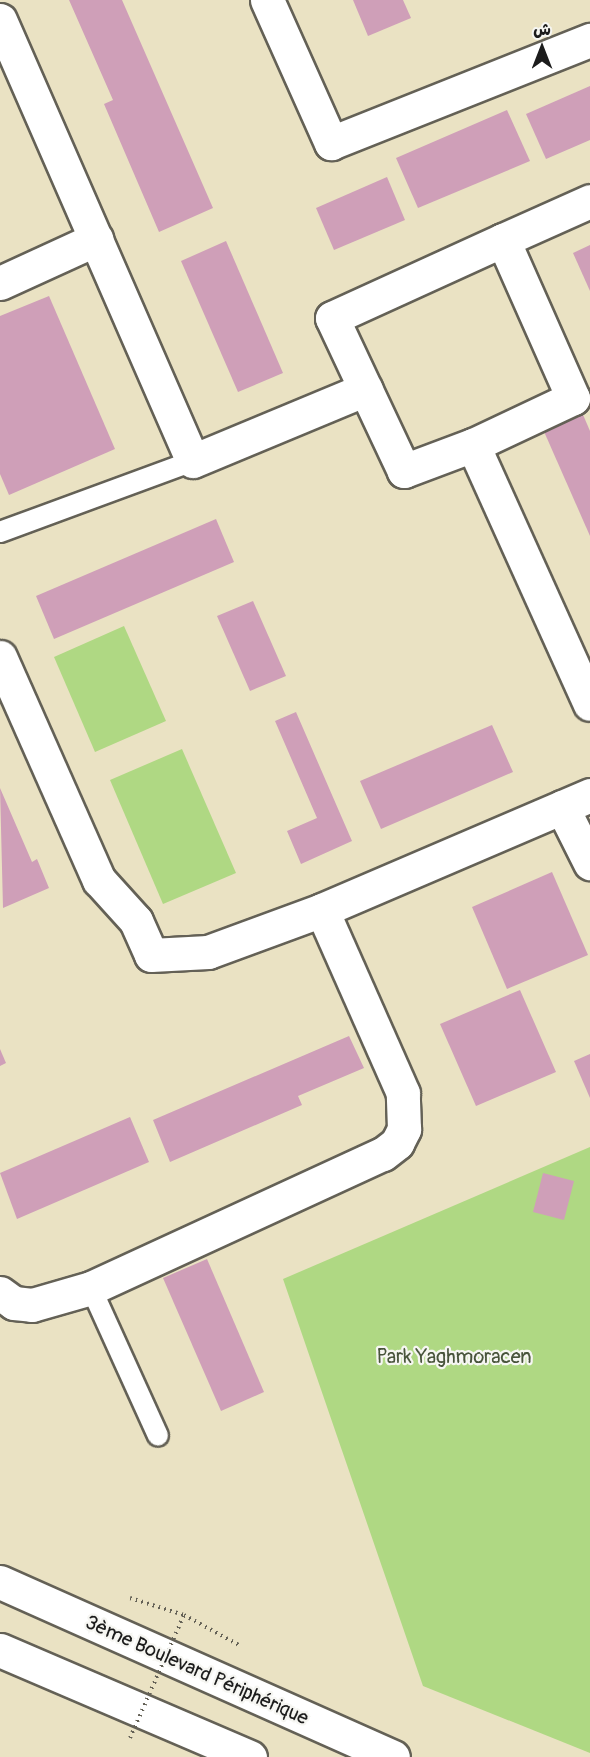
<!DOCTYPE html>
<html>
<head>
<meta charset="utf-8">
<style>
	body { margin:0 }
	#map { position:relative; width:590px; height:1757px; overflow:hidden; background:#eae2c3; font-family:Pangolin,"Playpen Sans Arabic",sans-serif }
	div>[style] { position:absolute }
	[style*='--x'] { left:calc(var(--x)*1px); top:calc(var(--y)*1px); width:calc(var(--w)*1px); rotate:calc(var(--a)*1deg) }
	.green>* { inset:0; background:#afd883 }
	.building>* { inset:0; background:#cf9fb8 }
	.path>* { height:4px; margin-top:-2px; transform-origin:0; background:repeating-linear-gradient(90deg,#646156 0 1.5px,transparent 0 6px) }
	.roads { filter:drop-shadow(2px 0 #646156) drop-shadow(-2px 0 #646156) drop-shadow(0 2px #646156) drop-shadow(0 -2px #646156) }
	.service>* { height:20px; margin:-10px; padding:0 10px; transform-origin:10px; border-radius:10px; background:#fff }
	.minor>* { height:33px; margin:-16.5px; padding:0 16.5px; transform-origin:16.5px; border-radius:16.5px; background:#fff }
	.trunk>* { height:33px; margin:-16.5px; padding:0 16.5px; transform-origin:16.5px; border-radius:16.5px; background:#fff }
	.path-bridge>* { height:4px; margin-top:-2px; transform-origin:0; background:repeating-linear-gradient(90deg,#646156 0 1.5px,transparent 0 6px) }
	span { translate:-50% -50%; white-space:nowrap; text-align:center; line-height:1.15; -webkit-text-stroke:4.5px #f6f6f2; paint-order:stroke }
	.park-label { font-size:20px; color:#48543b }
	.street-label { font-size:20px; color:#1c1c1c }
	.north { position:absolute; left:512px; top:18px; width:60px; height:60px; -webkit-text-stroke:4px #f6f6f2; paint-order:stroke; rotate:0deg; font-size:16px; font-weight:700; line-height:24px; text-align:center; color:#1c1c1c }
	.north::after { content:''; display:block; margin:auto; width:21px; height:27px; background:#1c1c1c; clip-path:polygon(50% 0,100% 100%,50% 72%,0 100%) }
</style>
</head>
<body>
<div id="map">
	<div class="green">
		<i style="clip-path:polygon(124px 626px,166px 721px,95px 752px,54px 657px)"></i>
		<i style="clip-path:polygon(182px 749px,236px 873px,163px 904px,110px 780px)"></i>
		<i style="clip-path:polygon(590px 1147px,590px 1753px,423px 1686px,283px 1279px)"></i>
	</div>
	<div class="building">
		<i style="clip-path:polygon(69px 0,122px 0,213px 208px,159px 232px,104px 104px,113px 100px)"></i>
		<i style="clip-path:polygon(353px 0,403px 0,411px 18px,368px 36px)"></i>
		<i style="clip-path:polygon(590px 86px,590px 140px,546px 159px,526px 114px)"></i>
		<i style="clip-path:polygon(507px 110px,530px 161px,418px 208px,396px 158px)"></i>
		<i style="clip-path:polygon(387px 177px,405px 220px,334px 250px,316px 208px)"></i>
		<i style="clip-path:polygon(226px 241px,283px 373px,238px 392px,181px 261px)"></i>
		<i style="clip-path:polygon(590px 245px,590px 291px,573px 253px)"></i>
		<i style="clip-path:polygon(49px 296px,115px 449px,9px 495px,0 474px,0 316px)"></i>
		<i style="clip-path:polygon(581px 410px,590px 431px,590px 536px,542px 427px)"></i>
		<i style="clip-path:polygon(216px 519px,234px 562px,54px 639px,36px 596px)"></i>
		<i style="clip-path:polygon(253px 601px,286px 676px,250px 691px,217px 616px)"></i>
		<i style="clip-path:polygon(296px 712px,352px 841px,301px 864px,287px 831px,317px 818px,275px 721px)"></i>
		<i style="clip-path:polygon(492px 725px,513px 772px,381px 829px,360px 781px)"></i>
		<i style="clip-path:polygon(0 788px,32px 862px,37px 859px,49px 888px,3px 908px)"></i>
		<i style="clip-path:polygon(552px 872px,588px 955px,507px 989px,472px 907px)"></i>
		<i style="clip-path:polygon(520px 990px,556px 1072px,476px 1106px,440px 1024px)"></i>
		<i style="clip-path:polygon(349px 1036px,364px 1068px,298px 1096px,302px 1105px,170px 1162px,153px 1120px)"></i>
		<i style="clip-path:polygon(0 1049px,6px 1063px,0 1066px)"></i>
		<i style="clip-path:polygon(590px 1054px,590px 1098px,574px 1061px)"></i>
		<i style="clip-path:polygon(130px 1117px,149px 1162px,17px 1219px,0 1173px)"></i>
		<i style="clip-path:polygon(543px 1173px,574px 1181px,564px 1220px,533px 1212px)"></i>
		<i style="clip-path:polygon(207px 1259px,264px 1392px,221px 1411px,163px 1278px)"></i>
	</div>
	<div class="path">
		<i style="--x:130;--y:1598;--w:57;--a:17.5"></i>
		<i style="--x:184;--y:1615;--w:63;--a:28.6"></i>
	</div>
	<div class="roads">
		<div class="service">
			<i style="--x:0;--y:532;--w:206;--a:-20.2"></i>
			<i style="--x:91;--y:1288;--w:162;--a:65.6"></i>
		</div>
		<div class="minor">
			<i style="--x:267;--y:0;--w:157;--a:65.9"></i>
			<i style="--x:331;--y:143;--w:279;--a:-21.7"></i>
			<i style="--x:0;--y:20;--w:481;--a:66.4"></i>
			<i style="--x:193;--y:461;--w:187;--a:-22.6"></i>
			<i style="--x:503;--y:240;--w:173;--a:66.1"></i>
			<i style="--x:573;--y:398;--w:110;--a:154.8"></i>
			<i style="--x:473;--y:445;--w:74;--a:159.4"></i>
			<i style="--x:404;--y:471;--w:169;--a:-115.2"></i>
			<i style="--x:332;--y:318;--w:188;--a:-24.5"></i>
			<i style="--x:503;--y:240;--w:95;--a:-24.1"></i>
			<i style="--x:0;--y:283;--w:106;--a:-24.6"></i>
			<i style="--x:473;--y:445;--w:284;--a:65.7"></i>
			<i style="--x:0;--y:657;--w:244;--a:66.1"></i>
			<i style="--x:99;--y:880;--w:55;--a:47.9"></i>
			<i style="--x:136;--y:921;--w:37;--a:66"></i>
			<i style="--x:151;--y:955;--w:57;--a:-3"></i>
			<i style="--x:208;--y:952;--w:121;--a:-20.2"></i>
			<i style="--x:322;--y:910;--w:292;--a:-23.2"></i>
			<i style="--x:562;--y:807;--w:63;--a:63.4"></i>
			<i style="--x:0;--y:1293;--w:17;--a:36"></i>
			<i style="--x:14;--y:1303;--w:18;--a:6"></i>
			<i style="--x:32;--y:1305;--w:61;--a:-16.1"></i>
			<i style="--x:91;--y:1288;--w:321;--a:-24.7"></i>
			<i style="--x:383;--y:1154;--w:18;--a:-38"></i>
			<i style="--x:397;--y:1143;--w:16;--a:-63"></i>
			<i style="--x:404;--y:1129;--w:36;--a:-92"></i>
			<i style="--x:403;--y:1093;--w:200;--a:-113.9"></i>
		</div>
		<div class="trunk">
			<i style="--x:0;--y:1582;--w:430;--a:24"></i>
			<i style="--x:0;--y:1650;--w:272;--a:23.2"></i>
		</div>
	</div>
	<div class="path-bridge">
		<i style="--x:130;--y:1738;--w:134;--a:-66.3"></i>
	</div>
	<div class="park-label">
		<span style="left:454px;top:1356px">Park Yaghmoracen</span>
	</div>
	<div class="street-label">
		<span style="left:197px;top:1670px;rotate:24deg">3ème Boulevard Périphérique</span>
	</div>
	<div class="north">ش</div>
</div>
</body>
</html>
